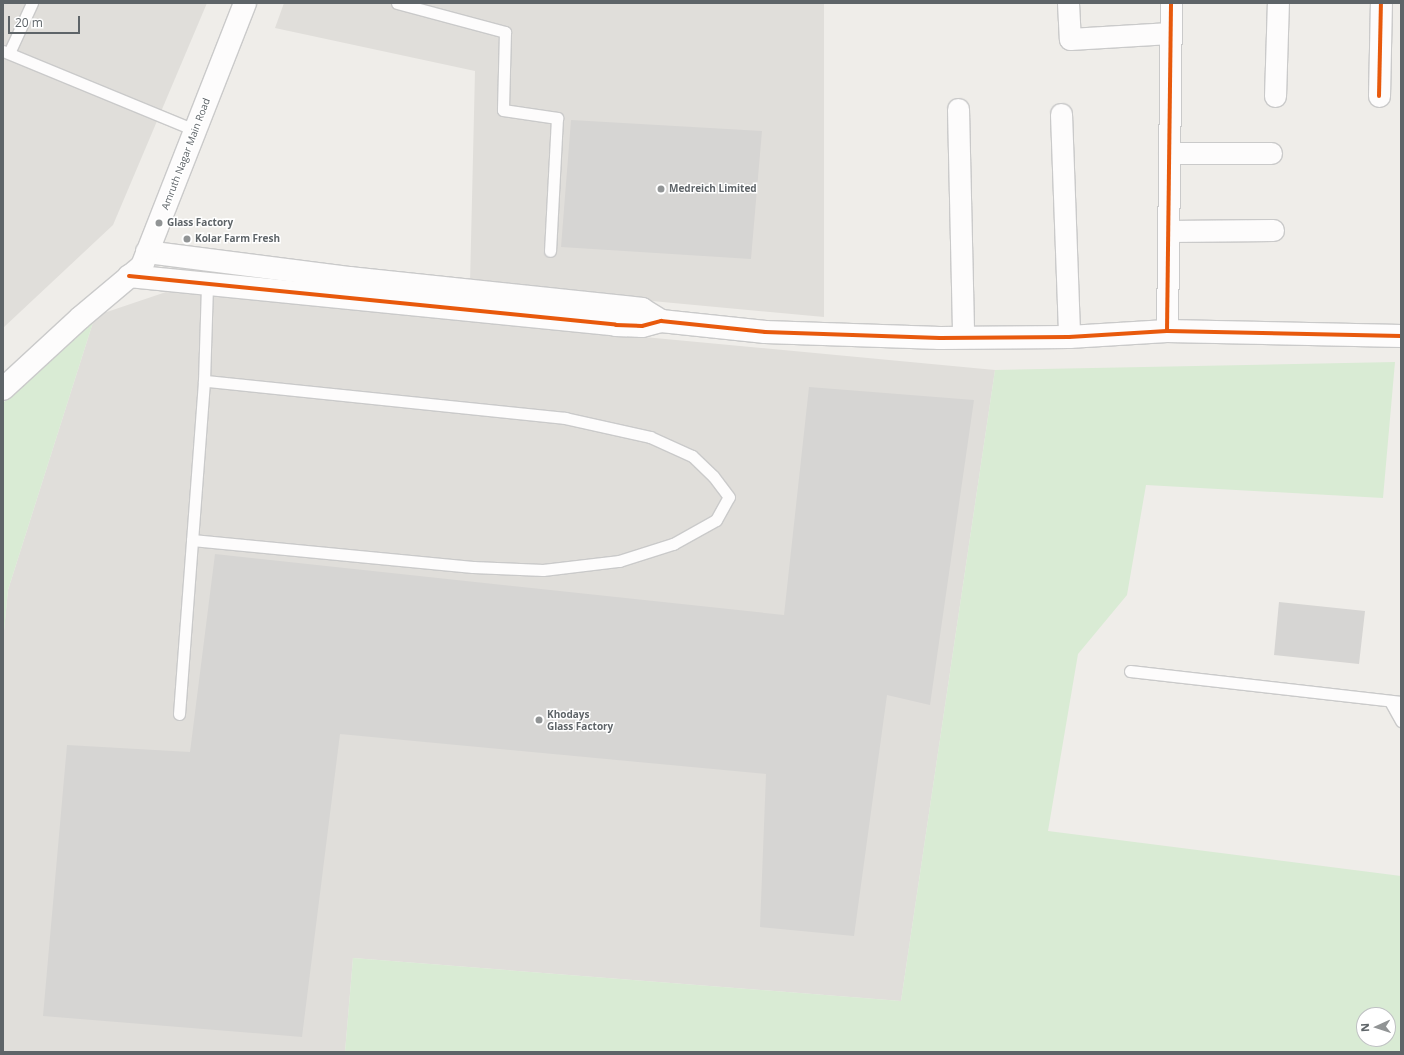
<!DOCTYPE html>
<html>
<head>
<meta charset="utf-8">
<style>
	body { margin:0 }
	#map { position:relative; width:1404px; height:1055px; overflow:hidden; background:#efede9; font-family:"Open Sans",sans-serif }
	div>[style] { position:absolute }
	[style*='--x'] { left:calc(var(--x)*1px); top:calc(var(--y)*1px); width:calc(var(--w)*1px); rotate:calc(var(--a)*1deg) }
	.industrial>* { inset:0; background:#e0deda }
	.green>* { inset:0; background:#d9ebd4 }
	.building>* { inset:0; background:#d6d5d3 }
	.roads { filter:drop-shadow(1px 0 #cacaca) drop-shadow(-1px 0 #cacaca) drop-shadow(0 1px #cacaca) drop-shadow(0 -1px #cacaca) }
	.service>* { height:11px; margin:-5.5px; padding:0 5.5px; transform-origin:5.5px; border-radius:5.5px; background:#fdfcfc }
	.minor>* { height:21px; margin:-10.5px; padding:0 10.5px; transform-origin:10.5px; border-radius:10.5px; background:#fdfcfc }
	.tertiary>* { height:22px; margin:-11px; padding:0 11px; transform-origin:11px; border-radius:11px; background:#fdfcfc }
	.secondary>* { height:22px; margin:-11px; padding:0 11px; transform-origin:11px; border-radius:11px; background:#fdfcfc }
	.cycleway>* { height:4px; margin:-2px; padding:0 2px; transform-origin:2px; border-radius:2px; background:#e8590c }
	.dots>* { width:11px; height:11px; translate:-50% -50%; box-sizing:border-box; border:2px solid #fff; border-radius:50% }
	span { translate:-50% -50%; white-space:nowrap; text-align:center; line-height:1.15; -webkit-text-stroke:3px #fff; paint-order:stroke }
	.street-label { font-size:10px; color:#5e6468 }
	.poi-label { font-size:10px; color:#5e6468; font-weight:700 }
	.left { translate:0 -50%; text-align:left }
	.frame { position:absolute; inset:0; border:4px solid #5e6468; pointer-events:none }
	.north { position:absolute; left:1356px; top:1007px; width:40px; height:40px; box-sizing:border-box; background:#fff; border:1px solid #bfc1c3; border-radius:50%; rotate:267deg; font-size:11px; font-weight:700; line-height:16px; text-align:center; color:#5e6468 }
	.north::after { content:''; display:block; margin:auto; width:14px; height:18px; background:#919495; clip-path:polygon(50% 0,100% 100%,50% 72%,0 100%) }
	.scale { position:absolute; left:8px; top:16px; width:72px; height:18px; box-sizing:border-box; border:2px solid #5e6468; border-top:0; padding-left:5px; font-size:12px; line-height:14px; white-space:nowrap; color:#5e6468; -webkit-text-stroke:3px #fff; paint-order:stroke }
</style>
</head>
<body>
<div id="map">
	<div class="industrial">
		<i style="clip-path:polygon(3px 3px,207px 3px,113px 225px,3px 328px)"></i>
		<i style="clip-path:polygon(284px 3px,824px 3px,824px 317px,470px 284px,475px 71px,275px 28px)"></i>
		<i style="clip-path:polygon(166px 292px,995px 370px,901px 1001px,353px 958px,345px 1052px,3px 1052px,3px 641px,8px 590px,95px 316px)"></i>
	</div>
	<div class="green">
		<i style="clip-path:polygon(95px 316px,8px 590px,3px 641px,3px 403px)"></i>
		<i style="clip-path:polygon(evenodd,1395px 362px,1383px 498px,1146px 485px,1127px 595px,1078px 654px,1048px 831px,1401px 876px,1401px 1052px,345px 1052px,353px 958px,901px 1001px,995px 370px,1395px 362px,1364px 1015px,1388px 1015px,1388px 1039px,1364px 1039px,1364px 1015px)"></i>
	</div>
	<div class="building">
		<i style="clip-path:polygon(571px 120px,762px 131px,751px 259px,561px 247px)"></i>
		<i style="clip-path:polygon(809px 387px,974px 400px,930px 705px,887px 695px,854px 936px,760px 927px,766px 774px,340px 734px,302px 1037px,43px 1016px,67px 745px,190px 752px,215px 554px,784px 615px)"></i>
		<i style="clip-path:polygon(1279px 602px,1365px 611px,1359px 664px,1274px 655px)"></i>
	</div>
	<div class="roads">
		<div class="service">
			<i style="--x:397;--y:3;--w:112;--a:15"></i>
			<i style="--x:505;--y:32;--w:78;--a:91.5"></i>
			<i style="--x:503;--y:110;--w:55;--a:8.4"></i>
			<i style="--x:557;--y:118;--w:133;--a:93"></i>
			<i style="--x:3;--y:51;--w:208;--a:22.4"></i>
			<i style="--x:9;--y:53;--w:55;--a:-65.3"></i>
			<i style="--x:192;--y:540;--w:282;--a:5.5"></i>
			<i style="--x:473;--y:567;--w:70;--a:2.5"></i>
			<i style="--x:543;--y:570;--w:77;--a:-6.8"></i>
			<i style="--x:619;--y:561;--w:57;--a:-17.5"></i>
			<i style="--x:673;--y:544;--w:49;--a:-29.2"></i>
			<i style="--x:716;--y:520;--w:26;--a:-61"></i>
			<i style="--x:729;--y:497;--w:26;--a:-127"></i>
			<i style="--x:713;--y:476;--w:29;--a:-136"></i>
			<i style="--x:692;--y:456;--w:46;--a:-155.7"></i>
			<i style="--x:650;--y:437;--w:87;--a:-167.4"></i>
			<i style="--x:565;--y:418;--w:363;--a:-174.1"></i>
			<i style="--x:1130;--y:671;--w:273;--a:6.5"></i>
			<i style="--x:1390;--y:701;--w:23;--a:61"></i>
			<i style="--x:179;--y:714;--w:334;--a:-85.7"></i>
			<i style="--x:204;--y:381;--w:97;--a:-88.2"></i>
		</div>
		<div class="minor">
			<i style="--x:1068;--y:3;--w:36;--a:87"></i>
			<i style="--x:1070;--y:39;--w:100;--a:-3.4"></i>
			<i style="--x:1275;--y:96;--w:93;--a:-88.2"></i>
			<i style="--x:1379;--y:96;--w:93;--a:-88.8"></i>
			<i style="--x:958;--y:109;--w:228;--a:88.7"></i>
			<i style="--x:1061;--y:114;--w:223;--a:87.9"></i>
			<i style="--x:1169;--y:153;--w:102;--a:0"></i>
			<i style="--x:1168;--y:231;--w:105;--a:-0.5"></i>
			<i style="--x:1167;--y:331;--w:328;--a:-89.3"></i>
		</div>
		<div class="tertiary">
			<i style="--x:147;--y:252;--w:204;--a:7.3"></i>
			<i style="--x:349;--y:278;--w:295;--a:6"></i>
			<i style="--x:642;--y:309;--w:22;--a:32"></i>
			<i style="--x:129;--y:276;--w:489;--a:5.7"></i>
			<i style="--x:616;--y:325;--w:26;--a:2"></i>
			<i style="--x:642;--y:326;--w:20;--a:-15"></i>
			<i style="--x:661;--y:321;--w:105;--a:6"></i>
			<i style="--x:765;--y:332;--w:175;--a:2"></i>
			<i style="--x:940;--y:338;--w:129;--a:-0.4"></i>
			<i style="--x:1069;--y:337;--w:98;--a:-3.5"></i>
			<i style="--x:1167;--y:331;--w:234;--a:1.2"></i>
		</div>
		<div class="secondary">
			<i style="--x:3;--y:389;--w:105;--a:-42.7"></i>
			<i style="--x:80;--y:318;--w:81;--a:-40"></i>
			<i style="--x:142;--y:266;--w:282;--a:-68.6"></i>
		</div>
	</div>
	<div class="cycleway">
		<i style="--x:1379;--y:96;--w:93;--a:-88.8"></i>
		<i style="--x:129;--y:276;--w:489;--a:5.7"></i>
		<i style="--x:616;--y:325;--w:26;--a:2"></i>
		<i style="--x:642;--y:326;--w:20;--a:-15"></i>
		<i style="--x:661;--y:321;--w:105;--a:6"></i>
		<i style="--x:765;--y:332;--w:175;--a:2"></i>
		<i style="--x:940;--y:338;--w:129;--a:-0.4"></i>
		<i style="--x:1069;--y:337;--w:98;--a:-3.5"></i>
		<i style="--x:1167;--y:331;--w:234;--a:1.2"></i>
		<i style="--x:1167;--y:331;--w:328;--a:-89.3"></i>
	</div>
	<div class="dots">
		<i style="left:661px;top:189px;background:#919495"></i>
		<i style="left:159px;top:223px;background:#919495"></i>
		<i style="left:187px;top:239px;background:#919495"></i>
		<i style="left:539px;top:720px;background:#919495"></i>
	</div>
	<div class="street-label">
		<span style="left:186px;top:154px;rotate:-69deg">Amruth Nagar Main Road</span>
	</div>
	<div class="poi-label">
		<span class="left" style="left:669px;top:189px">Medreich Limited</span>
		<span class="left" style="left:167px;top:223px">Glass Factory</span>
		<span class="left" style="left:195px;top:239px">Kolar Farm Fresh</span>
		<span class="left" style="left:547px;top:720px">Khodays<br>Glass Factory</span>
	</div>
	<div class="frame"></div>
	<div class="north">N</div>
	<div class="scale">20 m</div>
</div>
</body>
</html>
